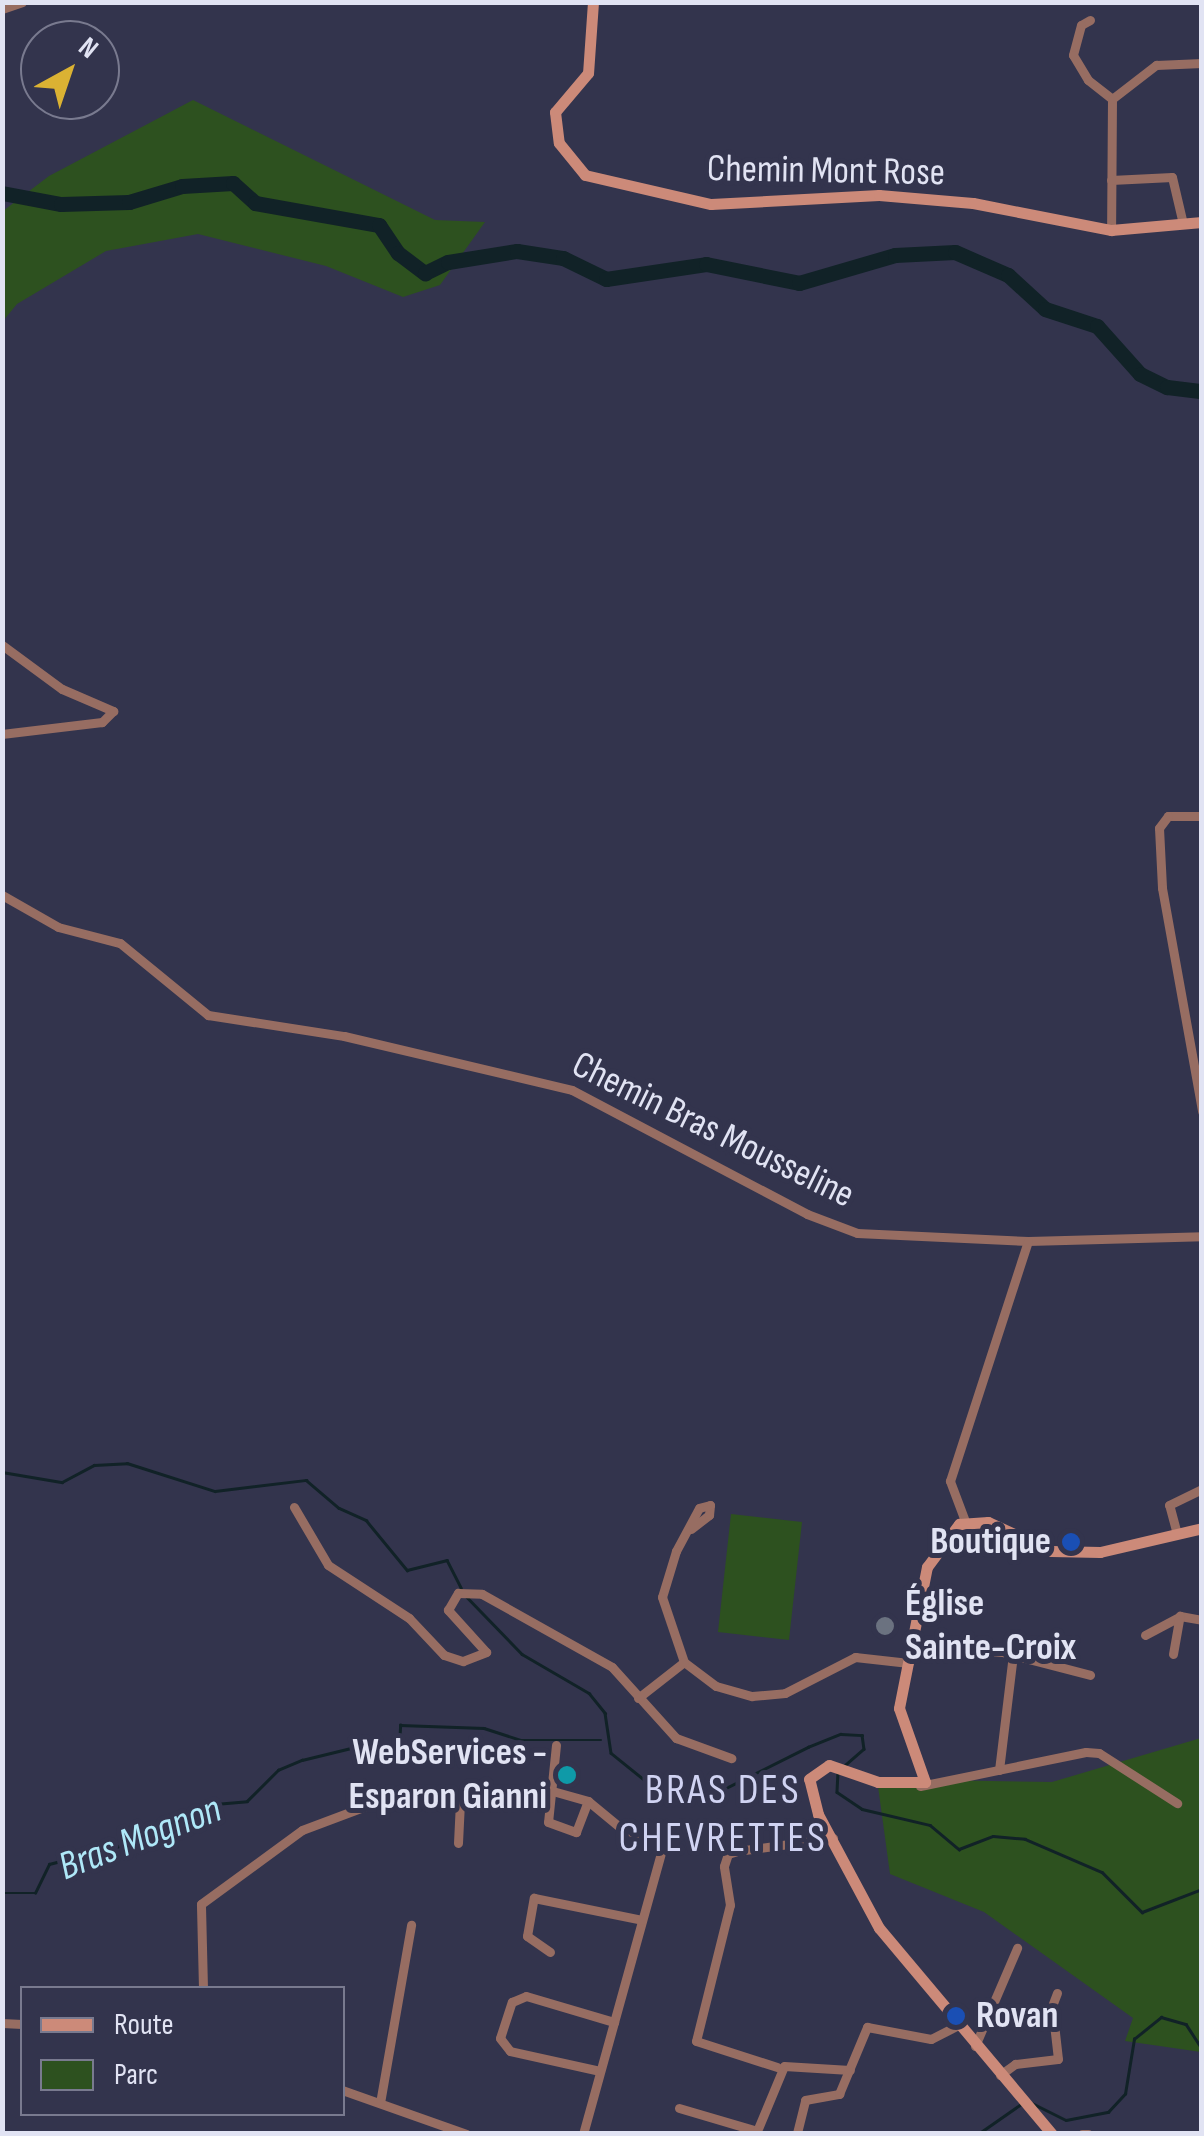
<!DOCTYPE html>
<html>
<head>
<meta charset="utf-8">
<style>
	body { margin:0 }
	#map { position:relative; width:1204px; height:2136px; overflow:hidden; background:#33344d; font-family:"Sofia Sans Condensed",sans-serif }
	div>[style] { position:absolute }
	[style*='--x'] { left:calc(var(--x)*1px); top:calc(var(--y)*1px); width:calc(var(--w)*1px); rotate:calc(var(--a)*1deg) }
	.green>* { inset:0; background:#2d511f }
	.stream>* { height:2.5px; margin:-1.25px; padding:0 1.25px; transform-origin:1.25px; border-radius:1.25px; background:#112227 }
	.river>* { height:15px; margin:-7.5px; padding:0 7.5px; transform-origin:7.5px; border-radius:7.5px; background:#112227 }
	.street>* { height:9px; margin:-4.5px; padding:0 4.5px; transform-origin:4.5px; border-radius:4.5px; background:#976d62 }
	.secondary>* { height:11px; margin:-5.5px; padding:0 5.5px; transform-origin:5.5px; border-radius:5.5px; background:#cc8a79 }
	.dots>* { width:28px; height:28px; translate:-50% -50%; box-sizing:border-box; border:5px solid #33344d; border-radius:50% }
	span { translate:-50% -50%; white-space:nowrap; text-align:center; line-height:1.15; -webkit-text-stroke:10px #33344d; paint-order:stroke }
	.street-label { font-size:38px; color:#e1e3f3 }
	.poi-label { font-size:38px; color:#e1e3f3; font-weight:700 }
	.right { translate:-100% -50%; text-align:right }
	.left { translate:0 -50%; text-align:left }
	.water-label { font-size:40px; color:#afe8f8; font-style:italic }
	.quarter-label { font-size:42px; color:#d0d3f2; letter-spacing:2.5px }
	.frame { position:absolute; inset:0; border:5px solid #e1e3f3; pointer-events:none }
	.legend { position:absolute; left:20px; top:1986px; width:325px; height:130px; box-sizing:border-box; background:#33344d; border:2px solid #797a8f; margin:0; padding:12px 18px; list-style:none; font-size:30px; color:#e1e3f3 }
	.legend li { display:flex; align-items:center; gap:20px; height:50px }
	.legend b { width:50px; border:2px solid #797a8f }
	.north { position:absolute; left:20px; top:20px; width:100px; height:100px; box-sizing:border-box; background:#33344d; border:2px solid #797a8f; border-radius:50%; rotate:40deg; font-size:28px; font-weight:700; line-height:40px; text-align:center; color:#e1e3f3 }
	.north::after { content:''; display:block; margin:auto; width:35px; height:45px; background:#dbb233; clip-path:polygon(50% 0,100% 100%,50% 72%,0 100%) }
</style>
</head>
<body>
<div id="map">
	<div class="green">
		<i style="clip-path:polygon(193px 100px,435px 220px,485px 222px,440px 285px,403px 297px,326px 266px,198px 234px,106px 251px,17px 304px,3px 321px,3px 211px,49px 176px)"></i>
		<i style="clip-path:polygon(731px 1514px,802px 1522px,789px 1640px,718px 1632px)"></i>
		<i style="clip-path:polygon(1201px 1738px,1201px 2052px,1125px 2041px,1133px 2018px,984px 1912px,890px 1874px,877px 1779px,1052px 1782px)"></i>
	</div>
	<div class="stream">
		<i style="--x:2;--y:1472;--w:61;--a:9.5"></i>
		<i style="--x:62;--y:1482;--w:36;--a:-28"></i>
		<i style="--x:94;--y:1465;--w:33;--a:-3"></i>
		<i style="--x:127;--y:1463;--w:92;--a:17.7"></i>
		<i style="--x:215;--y:1491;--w:92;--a:-6.9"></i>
		<i style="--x:306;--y:1480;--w:43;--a:40.3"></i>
		<i style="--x:339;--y:1508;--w:30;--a:24"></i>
		<i style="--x:366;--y:1520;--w:65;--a:50.6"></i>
		<i style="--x:407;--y:1570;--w:41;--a:-14"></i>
		<i style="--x:447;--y:1560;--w:31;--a:63"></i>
		<i style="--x:465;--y:1595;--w:82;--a:46"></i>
		<i style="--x:522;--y:1654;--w:78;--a:30.2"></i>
		<i style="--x:589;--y:1693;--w:26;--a:51"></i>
		<i style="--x:605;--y:1713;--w:40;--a:81.5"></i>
		<i style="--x:611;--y:1753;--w:72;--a:38.8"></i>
		<i style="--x:667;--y:1798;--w:41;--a:-1.4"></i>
		<i style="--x:708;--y:1797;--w:112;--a:-26.6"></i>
		<i style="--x:808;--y:1747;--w:35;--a:-22"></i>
		<i style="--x:841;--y:1734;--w:21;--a:3"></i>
		<i style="--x:862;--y:1735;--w:14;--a:82"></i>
		<i style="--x:864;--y:1749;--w:28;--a:139"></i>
		<i style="--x:838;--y:1772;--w:20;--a:93"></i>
		<i style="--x:837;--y:1792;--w:30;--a:34"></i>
		<i style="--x:862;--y:1809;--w:70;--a:13.2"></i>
		<i style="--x:930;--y:1825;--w:38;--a:40"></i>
		<i style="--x:959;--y:1849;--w:36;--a:-21"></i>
		<i style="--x:993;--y:1836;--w:32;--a:5"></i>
		<i style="--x:1025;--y:1839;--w:84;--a:23.2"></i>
		<i style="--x:1102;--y:1872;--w:57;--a:45"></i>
		<i style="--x:1142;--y:1912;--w:64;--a:-21"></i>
		<i style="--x:2;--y:1893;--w:33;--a:0"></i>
		<i style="--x:35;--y:1893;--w:32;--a:-64"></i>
		<i style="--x:49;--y:1864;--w:141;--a:-14.3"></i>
		<i style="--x:186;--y:1829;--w:38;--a:-41"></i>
		<i style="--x:215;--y:1804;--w:32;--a:-5"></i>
		<i style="--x:247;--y:1801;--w:44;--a:-45"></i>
		<i style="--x:278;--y:1770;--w:26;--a:-23"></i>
		<i style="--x:302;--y:1760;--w:50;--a:-13.8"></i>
		<i style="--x:351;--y:1748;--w:42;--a:9.7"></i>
		<i style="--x:392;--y:1755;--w:11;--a:-49"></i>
		<i style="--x:399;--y:1747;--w:22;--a:-87"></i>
		<i style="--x:400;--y:1725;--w:84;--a:2"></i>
		<i style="--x:484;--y:1728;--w:38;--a:18"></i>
		<i style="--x:520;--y:1740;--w:81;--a:0"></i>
		<i style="--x:1028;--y:2101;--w:42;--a:26.6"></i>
		<i style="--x:1066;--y:2120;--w:43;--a:-10.8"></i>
		<i style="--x:1108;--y:2112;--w:25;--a:-47"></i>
		<i style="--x:1125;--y:2094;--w:56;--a:-80.7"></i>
		<i style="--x:1134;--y:2039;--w:35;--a:-39"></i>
		<i style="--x:1161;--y:2017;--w:26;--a:16"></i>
		<i style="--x:1186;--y:2024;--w:30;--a:57"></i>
		<i style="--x:978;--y:2134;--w:52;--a:-34.9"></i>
	</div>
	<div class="river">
		<i style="--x:2;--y:193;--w:60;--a:10.6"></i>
		<i style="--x:61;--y:204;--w:68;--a:-1.7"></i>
		<i style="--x:129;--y:202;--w:55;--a:-16.8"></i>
		<i style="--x:182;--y:186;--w:51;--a:-3.4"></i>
		<i style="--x:233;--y:183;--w:30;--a:42"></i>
		<i style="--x:255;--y:203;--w:126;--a:10.1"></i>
		<i style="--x:379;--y:225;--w:34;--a:56"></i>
		<i style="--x:398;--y:253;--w:34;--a:37"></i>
		<i style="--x:425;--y:273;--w:25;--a:-26"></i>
		<i style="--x:448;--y:262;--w:70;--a:-9.1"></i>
		<i style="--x:517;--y:251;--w:47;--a:8.7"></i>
		<i style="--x:563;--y:258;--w:48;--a:26"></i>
		<i style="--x:606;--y:279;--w:101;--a:-8.5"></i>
		<i style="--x:706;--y:264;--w:95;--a:11.5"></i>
		<i style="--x:799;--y:283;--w:100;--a:-16.3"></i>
		<i style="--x:895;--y:255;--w:60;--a:-2.9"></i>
		<i style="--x:955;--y:252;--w:58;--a:23.5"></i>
		<i style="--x:1008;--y:275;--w:50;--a:42.6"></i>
		<i style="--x:1045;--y:309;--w:55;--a:18.1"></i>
		<i style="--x:1097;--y:326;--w:64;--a:48.1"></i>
		<i style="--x:1140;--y:374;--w:30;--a:26"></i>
		<i style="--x:1167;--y:387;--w:35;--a:7"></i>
	</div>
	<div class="street">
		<i style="--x:2;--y:9;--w:21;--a:-19"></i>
		<i style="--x:1090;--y:20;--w:10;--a:151"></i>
		<i style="--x:1081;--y:25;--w:31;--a:105"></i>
		<i style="--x:1073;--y:55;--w:29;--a:59"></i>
		<i style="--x:1088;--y:80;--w:31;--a:38"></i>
		<i style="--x:1112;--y:99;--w:131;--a:90.4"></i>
		<i style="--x:1112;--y:99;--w:56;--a:-37.7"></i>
		<i style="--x:1156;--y:65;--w:46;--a:-2.5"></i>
		<i style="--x:1111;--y:180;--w:61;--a:-2.8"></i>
		<i style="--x:1172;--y:177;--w:48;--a:76.8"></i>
		<i style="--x:2;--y:645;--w:74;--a:36.3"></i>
		<i style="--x:62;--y:689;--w:56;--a:23.3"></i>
		<i style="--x:113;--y:711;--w:16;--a:135"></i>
		<i style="--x:102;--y:722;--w:101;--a:173.2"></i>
		<i style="--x:1202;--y:816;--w:34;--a:180"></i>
		<i style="--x:1168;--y:816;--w:15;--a:127"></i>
		<i style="--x:1159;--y:828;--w:60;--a:87.1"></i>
		<i style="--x:1162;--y:888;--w:227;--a:79.8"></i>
		<i style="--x:2;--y:895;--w:64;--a:29.7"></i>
		<i style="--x:58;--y:927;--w:64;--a:14.5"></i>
		<i style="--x:120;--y:943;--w:114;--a:39.3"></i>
		<i style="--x:208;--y:1015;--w:138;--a:8.8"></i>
		<i style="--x:344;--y:1036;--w:234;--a:13.3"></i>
		<i style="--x:572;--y:1090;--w:266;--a:27.8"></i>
		<i style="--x:807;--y:1214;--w:53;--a:20.8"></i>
		<i style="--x:857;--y:1233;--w:171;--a:2.7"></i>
		<i style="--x:1028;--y:1241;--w:174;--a:-1.6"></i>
		<i style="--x:294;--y:1507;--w:67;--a:59.6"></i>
		<i style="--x:328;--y:1565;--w:97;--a:33.2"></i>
		<i style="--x:409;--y:1618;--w:51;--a:46.6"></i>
		<i style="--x:444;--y:1655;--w:20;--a:18"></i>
		<i style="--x:463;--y:1661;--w:25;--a:-21"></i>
		<i style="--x:486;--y:1652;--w:57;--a:-132.1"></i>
		<i style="--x:448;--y:1610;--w:20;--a:-60"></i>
		<i style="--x:458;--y:1593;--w:24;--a:2"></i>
		<i style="--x:482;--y:1594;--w:149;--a:29.3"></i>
		<i style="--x:612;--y:1667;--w:96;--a:48"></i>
		<i style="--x:676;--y:1738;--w:59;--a:20"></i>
		<i style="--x:965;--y:1521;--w:43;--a:-110.6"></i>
		<i style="--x:950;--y:1481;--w:252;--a:-72"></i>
		<i style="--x:691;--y:1529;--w:23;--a:-38"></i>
		<i style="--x:709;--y:1515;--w:10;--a:-84"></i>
		<i style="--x:710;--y:1505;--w:11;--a:165"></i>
		<i style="--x:699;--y:1508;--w:49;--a:118.1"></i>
		<i style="--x:676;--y:1551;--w:48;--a:106.9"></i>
		<i style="--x:662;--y:1597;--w:69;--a:71.3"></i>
		<i style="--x:684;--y:1662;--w:40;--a:37"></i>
		<i style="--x:716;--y:1686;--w:37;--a:16"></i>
		<i style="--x:752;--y:1696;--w:33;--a:-5"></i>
		<i style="--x:785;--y:1693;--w:79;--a:-27.2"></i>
		<i style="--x:855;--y:1657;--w:54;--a:6.3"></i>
		<i style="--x:1177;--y:1534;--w:30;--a:-105"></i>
		<i style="--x:1169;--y:1505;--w:37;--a:-26"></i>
		<i style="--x:942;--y:1540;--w:37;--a:9"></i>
		<i style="--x:1145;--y:1635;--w:40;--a:-28"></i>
		<i style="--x:1180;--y:1616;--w:22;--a:10"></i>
		<i style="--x:913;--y:1644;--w:89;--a:5.1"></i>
		<i style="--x:1002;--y:1652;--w:91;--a:14.6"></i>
		<i style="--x:1173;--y:1654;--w:39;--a:-80"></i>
		<i style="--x:638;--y:1698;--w:58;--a:-38"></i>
		<i style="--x:556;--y:1745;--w:77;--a:95.9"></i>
		<i style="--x:548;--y:1822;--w:30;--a:20"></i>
		<i style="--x:576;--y:1832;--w:33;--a:-69"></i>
		<i style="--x:999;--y:1770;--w:116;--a:-83.1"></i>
		<i style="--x:920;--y:1786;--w:169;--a:-11.6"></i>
		<i style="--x:1086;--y:1752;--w:13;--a:4"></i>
		<i style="--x:1099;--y:1753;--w:93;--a:32.7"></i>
		<i style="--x:549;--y:1790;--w:41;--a:15.8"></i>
		<i style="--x:588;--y:1801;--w:44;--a:39.5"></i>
		<i style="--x:622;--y:1829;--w:44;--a:17.2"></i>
		<i style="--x:664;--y:1842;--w:303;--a:105.5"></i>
		<i style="--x:550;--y:1952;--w:28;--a:-145"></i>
		<i style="--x:527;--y:1936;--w:39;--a:-80"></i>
		<i style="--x:534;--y:1898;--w:110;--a:11.5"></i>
		<i style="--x:203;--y:1988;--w:84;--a:-91.4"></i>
		<i style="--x:201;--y:1904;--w:125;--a:-36.2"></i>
		<i style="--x:302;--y:1830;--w:74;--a:-20.6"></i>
		<i style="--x:371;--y:1804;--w:75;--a:-10.7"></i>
		<i style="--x:445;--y:1790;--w:19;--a:39"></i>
		<i style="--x:460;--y:1802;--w:41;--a:92.8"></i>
		<i style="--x:2;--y:2023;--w:20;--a:3"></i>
		<i style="--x:975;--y:2046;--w:107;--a:-66.8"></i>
		<i style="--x:777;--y:2067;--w:85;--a:-162.2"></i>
		<i style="--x:696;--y:2041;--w:140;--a:-76"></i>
		<i style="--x:730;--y:1905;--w:39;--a:-99"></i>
		<i style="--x:724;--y:1866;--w:13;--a:-72"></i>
		<i style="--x:728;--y:1854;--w:9;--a:-18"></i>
		<i style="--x:737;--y:1851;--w:97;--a:-7.7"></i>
		<i style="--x:600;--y:2071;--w:92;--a:-167.5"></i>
		<i style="--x:510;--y:2051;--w:16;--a:-128"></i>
		<i style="--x:500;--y:2038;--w:38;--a:-72"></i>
		<i style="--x:512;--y:2002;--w:15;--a:-23"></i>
		<i style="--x:526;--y:1996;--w:92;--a:16.5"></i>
		<i style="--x:1000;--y:2075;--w:19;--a:-36"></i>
		<i style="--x:1015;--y:2064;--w:43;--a:-6.6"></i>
		<i style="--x:1058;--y:2059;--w:53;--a:-96.5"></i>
		<i style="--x:1052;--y:2006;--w:14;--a:-69"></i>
		<i style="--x:342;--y:2090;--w:132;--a:19.5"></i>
		<i style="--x:380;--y:2103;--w:181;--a:-80.1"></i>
		<i style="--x:679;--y:2108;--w:81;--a:16.4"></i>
		<i style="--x:757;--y:2131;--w:70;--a:-67.4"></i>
		<i style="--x:784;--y:2066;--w:66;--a:3.5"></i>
		<i style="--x:797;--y:2133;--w:34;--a:-76"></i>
		<i style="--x:805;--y:2100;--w:35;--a:-10"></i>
		<i style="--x:839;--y:2094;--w:73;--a:-67.3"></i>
		<i style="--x:867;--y:2027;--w:65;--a:10.6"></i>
		<i style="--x:931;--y:2039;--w:29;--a:-27"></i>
		<i style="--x:1082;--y:2134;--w:6;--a:0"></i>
	</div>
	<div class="secondary">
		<i style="--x:593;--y:2;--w:71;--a:94"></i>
		<i style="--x:588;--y:73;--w:51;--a:130.2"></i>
		<i style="--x:555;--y:112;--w:31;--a:83"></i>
		<i style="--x:559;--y:143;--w:41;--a:50.9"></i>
		<i style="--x:585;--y:175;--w:129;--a:13"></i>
		<i style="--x:711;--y:204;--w:168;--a:-3.1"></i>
		<i style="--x:879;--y:195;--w:94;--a:4.9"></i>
		<i style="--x:973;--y:203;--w:141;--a:11.1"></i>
		<i style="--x:1111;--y:230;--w:91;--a:-5"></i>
		<i style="--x:1052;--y:2134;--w:269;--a:-130"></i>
		<i style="--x:879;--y:1928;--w:129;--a:-118.2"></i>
		<i style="--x:818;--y:1814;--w:36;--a:-104"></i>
		<i style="--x:809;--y:1779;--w:24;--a:-35"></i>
		<i style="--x:829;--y:1765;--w:52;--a:19.1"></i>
		<i style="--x:878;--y:1782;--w:47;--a:0"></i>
		<i style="--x:925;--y:1782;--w:78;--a:-109.4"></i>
		<i style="--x:899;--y:1708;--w:144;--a:-78.8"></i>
		<i style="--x:927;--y:1567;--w:54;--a:-53.3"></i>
		<i style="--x:959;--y:1524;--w:29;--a:-4"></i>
		<i style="--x:988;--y:1522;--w:69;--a:24.7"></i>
		<i style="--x:1051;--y:1551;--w:49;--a:1.2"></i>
		<i style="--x:1100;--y:1552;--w:105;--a:-13.2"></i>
	</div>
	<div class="dots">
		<i style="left:1071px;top:1542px;background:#1a4fb4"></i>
		<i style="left:885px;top:1626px;background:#6b7280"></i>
		<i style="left:567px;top:1775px;background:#0f9aa8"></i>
		<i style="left:956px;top:2016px;background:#1a4fb4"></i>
	</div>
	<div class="street-label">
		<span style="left:826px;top:171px;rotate:1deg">Chemin Mont Rose</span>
		<span style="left:713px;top:1130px;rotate:26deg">Chemin Bras Mousseline</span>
	</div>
	<div class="poi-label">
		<span class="right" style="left:1051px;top:1542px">Boutique</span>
		<span class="left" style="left:905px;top:1626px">Église<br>Sainte-Croix</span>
		<span class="right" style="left:547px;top:1775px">WebServices -<br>Esparon Gianni</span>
		<span class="left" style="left:976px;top:2016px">Rovan</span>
	</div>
	<div class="water-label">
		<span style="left:140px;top:1838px;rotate:-21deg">Bras Mognon</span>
	</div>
	<div class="quarter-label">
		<span style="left:723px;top:1815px">BRAS DES<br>CHEVRETTES</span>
	</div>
	<div class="frame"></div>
	<ul class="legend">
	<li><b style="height:12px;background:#cc8a79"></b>Route</li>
	<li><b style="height:28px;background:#2d511f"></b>Parc</li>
	</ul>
	<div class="north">N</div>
</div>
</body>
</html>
